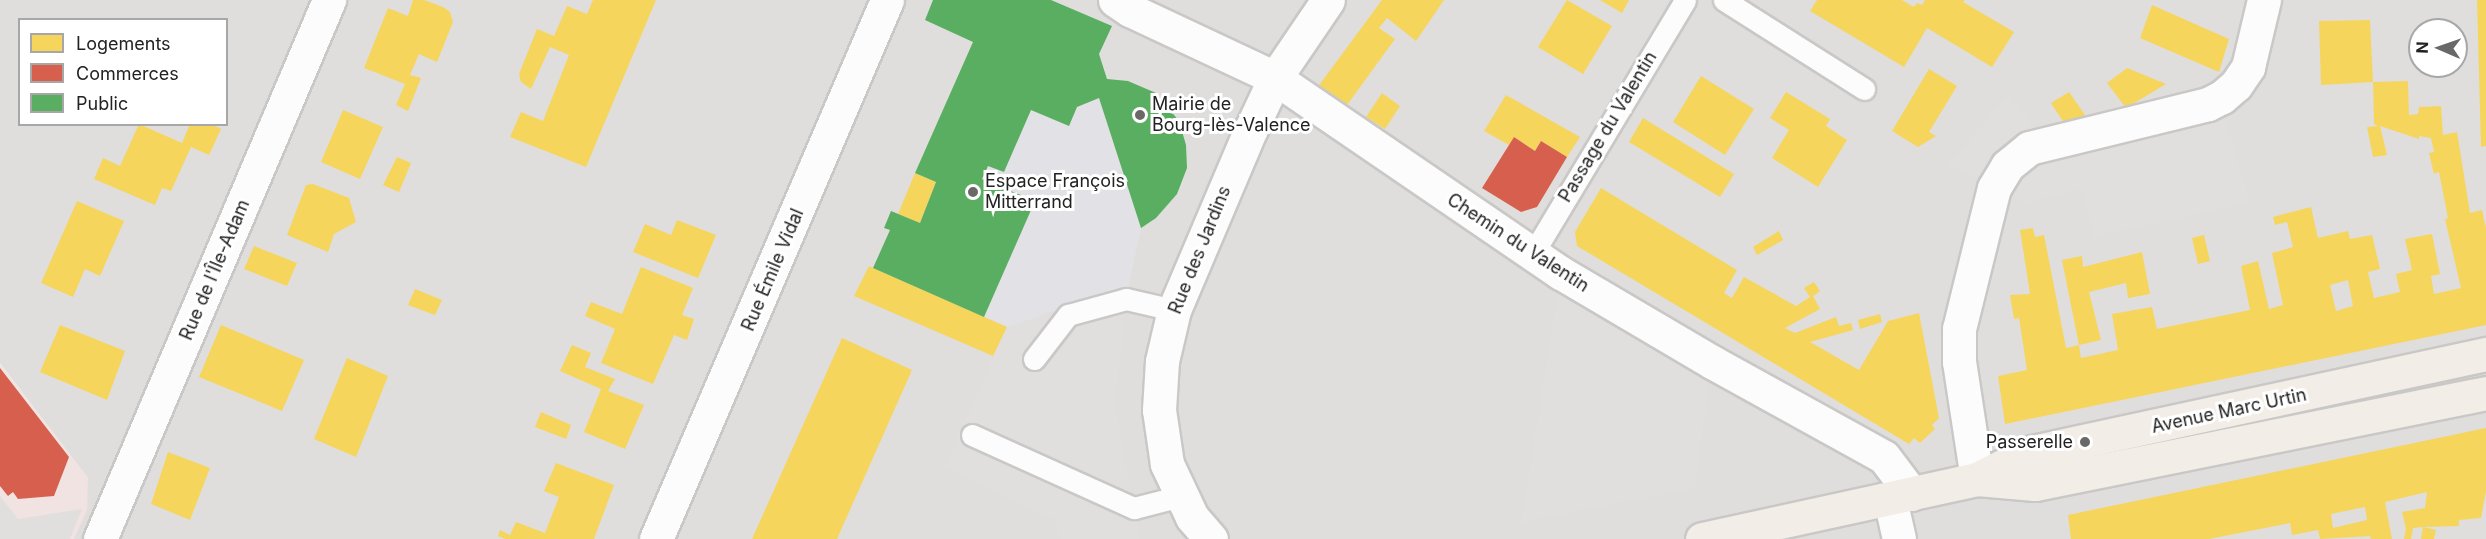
<!DOCTYPE html>
<html>
<head>
<meta charset="utf-8">
<style>
	body { margin:0 }
	#map { position:relative; width:2486px; height:539px; overflow:hidden; background:#f0eeeb; font-family:Inter,sans-serif }
	div>[style] { position:absolute }
	[style*='--x'] { left:calc(var(--x)*1px); top:calc(var(--y)*1px); width:calc(var(--w)*1px); rotate:calc(var(--a)*1deg) }
	.residential>* { inset:0; background:#dfdedc }
	.commercial>* { inset:0; background:#f1e3e1 }
	.parking>* { inset:0; background:#e0dfde }
	.plaza>* { inset:0; background:#e2e1e5 }
	.homes>* { inset:0; background:#f6d55c }
	.shops>* { inset:0; background:#d6604d }
	.public>* { inset:0; background:#5aae61 }
	.roads { filter:drop-shadow(2px 0 #c9c8c7) drop-shadow(-2px 0 #c9c8c7) drop-shadow(0 2px #c9c8c7) drop-shadow(0 -2px #c9c8c7) }
	.service>* { height:21px; margin:-10.5px; padding:0 10.5px; transform-origin:10.5px; border-radius:10.5px; background:#fdfcfc }
	.minor>* { height:33px; margin:-16.5px; padding:0 16.5px; transform-origin:16.5px; border-radius:16.5px; background:#fdfcfc }
	.tertiary>* { height:33px; margin:-16.5px; padding:0 16.5px; transform-origin:16.5px; border-radius:16.5px; background:#fdfcfc }
	.primary>* { height:33px; margin:-16.5px; padding:0 16.5px; transform-origin:16.5px; border-radius:16.5px; background:#f3ede7 }
	.dots>* { width:16px; height:16px; translate:-50% -50%; box-sizing:border-box; border:3px solid #fff; border-radius:50% }
	span { translate:-50% -50%; white-space:nowrap; text-align:center; line-height:1.15; -webkit-text-stroke:6px #fff; paint-order:stroke }
	.poi-label { font-size:18px; color:#222 }
	.left { translate:0 -50%; text-align:left }
	.right { translate:-100% -50%; text-align:right }
	.street-label { font-size:18px; color:#222 }
	.legend { position:absolute; left:18px; top:18px; width:210px; height:108px; box-sizing:border-box; background:#fff; border:2px solid #a7a7a7; margin:0; padding:8px 10px; list-style:none; font-size:18px; color:#222 }
	.legend li { display:flex; align-items:center; gap:12px; height:30px }
	.legend b { width:30px; border:2px solid #a7a7a7 }
	.north { position:absolute; left:2408px; top:18px; width:60px; height:60px; box-sizing:border-box; background:#fff; border:2px solid #a7a7a7; border-radius:50%; rotate:272deg; font-size:16px; font-weight:700; line-height:24px; text-align:center; color:#222 }
	.north::after { content:''; display:block; margin:auto; width:21px; height:27px; background:#6a6968; clip-path:polygon(50% 0,100% 100%,50% 72%,0 100%) }
</style>
</head>
<body>
<div id="map">
	<div class="residential">
		<i style="clip-path:polygon(evenodd,0 0,2486px 0,2486px 539px,65px 539px,88px 478px,0 363px,0 0,20px 20px,226px 20px,226px 124px,20px 124px,20px 20px,0 0,2420px 30px,2456px 30px,2456px 66px,2420px 66px,2420px 30px)"></i>
	</div>
	<div class="commercial">
		<i style="clip-path:polygon(0 364px,88px 478px,87px 510px,74px 539px,0 539px)"></i>
	</div>
	<div class="parking">
		<i style="clip-path:polygon(2008px 96px,2056px 153px,2223px 111px,2250px 202px,2093px 237px,2082px 189px,2023px 203px,1947px 165px)"></i>
		<i style="clip-path:polygon(1561px 273px,1712px 362px,1695px 488px,1521px 522px)"></i>
		<i style="clip-path:polygon(1129px 285px,1115px 404px,1140px 539px,1059px 539px,1054px 519px,944px 468px,1007px 327px)"></i>
		<i style="clip-path:polygon(0 496px,18px 519px,82px 509px,70px 539px,0 539px)"></i>
	</div>
	<div class="plaza">
		<i style="clip-path:polygon(1099px 98px,1141px 228px,1129px 285px,1007px 327px,984px 317px,1035px 201px,982px 179px,988px 166px,1004px 172px,1031px 110px,1069px 126px,1077px 107px)"></i>
	</div>
	<div class="homes">
		<i style="clip-path:polygon(413px 0,424px 0,443px 7px,450px 12px,453px 22px,437px 62px,419px 54px,410px 75px,421px 78px,408px 111px,396px 105px,405px 84px,364px 68px,388px 8px,408px 16px)"></i>
		<i style="clip-path:polygon(593px 0,656px 0,586px 167px,510px 137px,521px 112px,543px 121px,569px 55px,550px 47px,531px 89px,521px 82px,519px 74px,537px 29px,554px 36px,567px 6px,587px 14px)"></i>
		<i style="clip-path:polygon(1382px 0,1444px 0,1416px 41px,1387px 18px,1379px 28px,1395px 39px,1347px 105px,1317px 88px)"></i>
		<i style="clip-path:polygon(1567px 0,1612px 26px,1583px 74px,1538px 47px)"></i>
		<i style="clip-path:polygon(1600px 0,1629px 0,1622px 13px)"></i>
		<i style="clip-path:polygon(1817px 0,1902px 0,1914px 7px,1917px 3px,1922px 5px,1925px 0,1965px 0,1963px 2px,2014px 32px,1992px 67px,1927px 28px,1904px 67px,1810px 11px)"></i>
		<i style="clip-path:polygon(2477px 0,2486px 0,2486px 146px,2481px 147px)"></i>
		<i style="clip-path:polygon(2152px 5px,2229px 39px,2219px 72px,2140px 38px)"></i>
		<i style="clip-path:polygon(evenodd,2370px 20px,2373px 82px,2408px 81px,2409px 115px,2418px 114px,2419px 107px,2441px 106px,2443px 135px,2457px 132px,2470px 213px,2482px 210px,2486px 228px,2486px 325px,2005px 424px,1998px 376px,2027px 370px,2019px 318px,2014px 319px,2010px 295px,2030px 294px,2020px 230px,2033px 228px,2035px 237px,2044px 235px,2066px 348px,2079px 345px,2081px 358px,2118px 350px,2112px 314px,2152px 307px,2157px 329px,2250px 310px,2241px 266px,2258px 261px,2269px 309px,2283px 305px,2272px 253px,2293px 247px,2287px 222px,2275px 225px,2273px 217px,2311px 207px,2318px 238px,2348px 231px,2350px 239px,2372px 235px,2380px 269px,2368px 272px,2374px 298px,2400px 292px,2396px 274px,2412px 270px,2405px 239px,2432px 234px,2440px 274px,2431px 276px,2434px 294px,2461px 288px,2445px 219px,2448px 218px,2439px 172px,2434px 174px,2429px 153px,2434px 152px,2431px 138px,2419px 136px,2419px 139px,2380px 126px,2387px 155px,2373px 157px,2367px 127px,2378px 126px,2374px 124px,2373px 82px,2321px 85px,2319px 21px,2370px 20px,2348px 280px,2353px 306px,2336px 311px,2330px 285px,2348px 280px)"></i>
		<i style="clip-path:polygon(2127px 68px,2166px 84px,2126px 108px,2107px 83px)"></i>
		<i style="clip-path:polygon(1929px 69px,1957px 86px,1929px 132px,1936px 136px,1918px 147px,1892px 131px)"></i>
		<i style="clip-path:polygon(1701px 76px,1754px 109px,1725px 155px,1673px 122px)"></i>
		<i style="clip-path:polygon(1786px 92px,1830px 119px,1826px 126px,1847px 140px,1818px 187px,1772px 158px,1789px 130px,1770px 118px)"></i>
		<i style="clip-path:polygon(2069px 92px,2085px 115px,2066px 126px,2051px 103px)"></i>
		<i style="clip-path:polygon(1382px 93px,1400px 106px,1385px 129px,1366px 117px)"></i>
		<i style="clip-path:polygon(1506px 95px,1580px 137px,1567px 157px,1541px 141px,1535px 151px,1514px 137px,1509px 145px,1484px 131px)"></i>
		<i style="clip-path:polygon(343px 110px,383px 127px,360px 179px,321px 162px)"></i>
		<i style="clip-path:polygon(1643px 118px,1734px 174px,1720px 197px,1629px 142px)"></i>
		<i style="clip-path:polygon(139px 124px,182px 143px,190px 124px,211px 124px,221px 129px,209px 155px,191px 147px,171px 191px,162px 188px,155px 205px,94px 179px,103px 158px,120px 166px)"></i>
		<i style="clip-path:polygon(397px 157px,411px 163px,399px 192px,383px 185px)"></i>
		<i style="clip-path:polygon(915px 173px,936px 182px,920px 223px,898px 214px)"></i>
		<i style="clip-path:polygon(313px 184px,349px 198px,356px 222px,334px 234px,328px 252px,287px 235px,306px 185px)"></i>
		<i style="clip-path:polygon(1601px 188px,1737px 270px,1724px 293px,1732px 298px,1744px 277px,1796px 306px,1810px 297px,1804px 288px,1814px 282px,1820px 291px,1813px 296px,1820px 309px,1785px 328px,1795px 333px,1836px 317px,1839px 326px,1851px 323px,1853px 330px,1810px 342px,1859px 370px,1888px 321px,1919px 313px,1939px 418px,1932px 425px,1935px 429px,1920px 443px,1914px 438px,1909px 444px,1577px 246px,1575px 232px)"></i>
		<i style="clip-path:polygon(77px 201px,124px 221px,100px 276px,85px 269px,73px 297px,41px 283px)"></i>
		<i style="clip-path:polygon(677px 220px,716px 235px,698px 278px,633px 252px,645px 224px,671px 235px)"></i>
		<i style="clip-path:polygon(1779px 231px,1783px 240px,1757px 255px,1753px 247px)"></i>
		<i style="clip-path:polygon(2204px 235px,2210px 261px,2198px 264px,2192px 238px)"></i>
		<i style="clip-path:polygon(254px 246px,297px 263px,287px 286px,244px 269px)"></i>
		<i style="clip-path:polygon(2142px 252px,2150px 294px,2128px 298px,2126px 283px,2089px 292px,2101px 340px,2079px 345px,2062px 260px,2082px 256px,2083px 267px)"></i>
		<i style="clip-path:polygon(869px 266px,1007px 327px,993px 356px,854px 296px)"></i>
		<i style="clip-path:polygon(641px 267px,693px 288px,682px 315px,694px 319px,687px 340px,674px 335px,653px 384px,601px 363px,615px 329px,585px 316px,591px 302px,622px 314px)"></i>
		<i style="clip-path:polygon(415px 289px,442px 300px,435px 315px,408px 305px)"></i>
		<i style="clip-path:polygon(1880px 314px,1882px 322px,1860px 329px,1858px 320px)"></i>
		<i style="clip-path:polygon(60px 325px,125px 351px,107px 400px,40px 372px)"></i>
		<i style="clip-path:polygon(221px 325px,304px 360px,282px 411px,199px 377px)"></i>
		<i style="clip-path:polygon(842px 338px,912px 370px,837px 539px,752px 539px)"></i>
		<i style="clip-path:polygon(572px 345px,591px 353px,585px 367px,615px 379px,608px 391px,644px 405px,625px 449px,584px 432px,601px 389px,560px 371px)"></i>
		<i style="clip-path:polygon(347px 358px,388px 376px,356px 457px,314px 439px)"></i>
		<i style="clip-path:polygon(541px 412px,571px 425px,566px 439px,535px 427px)"></i>
		<i style="clip-path:polygon(evenodd,2486px 428px,2486px 491px,2481px 518px,2459px 520px,2459px 526px,2423px 527px,2436px 530px,2434px 539px,2421px 539px,2423px 527px,2413px 528px,2411px 539px,2404px 539px,2406px 529px,2402px 512px,2425px 508px,2427px 492px,2385px 502px,2392px 539px,2371px 539px,2370px 536px,2320px 539px,2318px 530px,2292px 535px,2290px 523px,2209px 539px,2071px 539px,2068px 515px,2486px 428px,2365px 507px,2367px 520px,2333px 528px,2331px 514px,2365px 507px)"></i>
		<i style="clip-path:polygon(168px 452px,210px 468px,190px 520px,151px 504px)"></i>
		<i style="clip-path:polygon(556px 463px,614px 485px,594px 539px,505px 539px,498px 536px,500px 530px,510px 535px,516px 522px,545px 533px,559px 497px,544px 491px)"></i>
	</div>
	<div class="shops">
		<i style="clip-path:polygon(1514px 137px,1535px 151px,1541px 141px,1567px 157px,1537px 207px,1521px 212px,1482px 188px)"></i>
		<i style="clip-path:polygon(0 368px,69px 457px,54px 496px,18px 499px,13px 492px,8px 496px,0 486px)"></i>
	</div>
	<div class="public">
		<i style="clip-path:polygon(933px 0,1051px 0,1112px 26px,1099px 54px,1107px 79px,1128px 81px,1156px 93px,1179px 121px,1186px 145px,1187px 168px,1177px 194px,1156px 218px,1141px 228px,1099px 98px,1077px 107px,1069px 126px,1031px 110px,1004px 172px,988px 166px,982px 179px,1035px 201px,984px 317px,873px 268px,890px 230px,884px 228px,891px 211px,920px 223px,936px 182px,915px 173px,973px 42px,925px 20px)"></i>
	</div>
	<div class="roads">
		<div class="service">
			<i style="--x:1724;--y:0;--w:166;--a:32.4"></i>
			<i style="--x:1532;--y:255;--w:297;--a:-59"></i>
			<i style="--x:1034;--y:359;--w:56;--a:-52.3"></i>
			<i style="--x:1068;--y:315;--w:60;--a:-15.4"></i>
			<i style="--x:1126;--y:299;--w:49;--a:12.9"></i>
			<i style="--x:972;--y:435;--w:178;--a:24.3"></i>
			<i style="--x:1134;--y:508;--w:49;--a:-14.3"></i>
		</div>
		<div class="minor">
			<i style="--x:1115;--y:0;--w:18;--a:34"></i>
			<i style="--x:1130;--y:10;--w:160;--a:25.1"></i>
			<i style="--x:1275;--y:78;--w:346;--a:34.3"></i>
			<i style="--x:1561;--y:273;--w:175;--a:30.5"></i>
			<i style="--x:1712;--y:362;--w:196;--a:28.9"></i>
			<i style="--x:1884;--y:457;--w:46;--a:52.9"></i>
			<i style="--x:1977;--y:479;--w:118;--a:-98.7"></i>
			<i style="--x:1959;--y:362;--w:33;--a:-90"></i>
			<i style="--x:1959;--y:329;--w:145;--a:-76.1"></i>
			<i style="--x:1994;--y:188;--w:26;--a:-59"></i>
			<i style="--x:2007;--y:166;--w:28;--a:-39"></i>
			<i style="--x:2029;--y:148;--w:184;--a:-13.8"></i>
			<i style="--x:2208;--y:104;--w:16;--a:-27"></i>
			<i style="--x:2222;--y:97;--w:18;--a:-41"></i>
			<i style="--x:2236;--y:85;--w:22;--a:-56"></i>
			<i style="--x:2248;--y:67;--w:69;--a:-76.6"></i>
			<i style="--x:1890;--y:499;--w:41;--a:77.3"></i>
			<i style="--x:656;--y:539;--w:586;--a:-66.8"></i>
			<i style="--x:1211;--y:539;--w:29;--a:-131"></i>
			<i style="--x:1192;--y:517;--w:59;--a:-115.3"></i>
			<i style="--x:1167;--y:464;--w:55;--a:-98.4"></i>
			<i style="--x:1159;--y:410;--w:49;--a:-86.5"></i>
			<i style="--x:1162;--y:361;--w:52;--a:-76.8"></i>
			<i style="--x:1174;--y:310;--w:197;--a:-67"></i>
			<i style="--x:1251;--y:129;--w:56;--a:-64.8"></i>
			<i style="--x:1275;--y:78;--w:94;--a:-55.8"></i>
		</div>
		<div class="tertiary">
			<i style="--x:100;--y:539;--w:586;--a:-66.98"></i>
		</div>
		<div class="primary">
			<i style="--x:1977;--y:479;--w:58;--a:4.9"></i>
			<i style="--x:2035;--y:484;--w:460;--a:-11.4"></i>
			<i style="--x:1702;--y:539;--w:281;--a:-12.3"></i>
			<i style="--x:1977;--y:479;--w:57;--a:-27"></i>
			<i style="--x:2028;--y:453;--w:469;--a:-12.2"></i>
		</div>
	</div>
	<div class="dots">
		<i style="left:1140px;top:115px;background:#6a6968"></i>
		<i style="left:973px;top:192px;background:#6a6968"></i>
		<i style="left:2085px;top:442px;background:#6a6968"></i>
	</div>
	<div class="poi-label">
		<span class="left" style="left:1152px;top:115px">Mairie de<br>Bourg-lès-Valence</span>
		<span class="left" style="left:985px;top:192px">Espace François<br>Mitterrand</span>
		<span class="right" style="left:2073px;top:442px">Passerelle</span>
	</div>
	<div class="street-label">
		<span style="left:1608px;top:127px;rotate:-59deg">Passage du Valentin</span>
		<span style="left:1518px;top:243px;rotate:33deg">Chemin du Valentin</span>
		<span style="left:1200px;top:250px;rotate:-68deg">Rue des Jardins</span>
		<span style="left:215px;top:270px;rotate:-67deg">Rue de l'Île-Adam</span>
		<span style="left:773px;top:270px;rotate:-67deg">Rue Émile Vidal</span>
		<span style="left:2229px;top:411px;rotate:-12deg">Avenue Marc Urtin</span>
	</div>
	<ul class="legend">
	<li><b style="height:16px;background:#f6d55c"></b>Logements</li>
	<li><b style="height:16px;background:#d6604d"></b>Commerces</li>
	<li><b style="height:16px;background:#5aae61"></b>Public</li>
	</ul>
	<div class="north">N</div>
</div>
</body>
</html>
